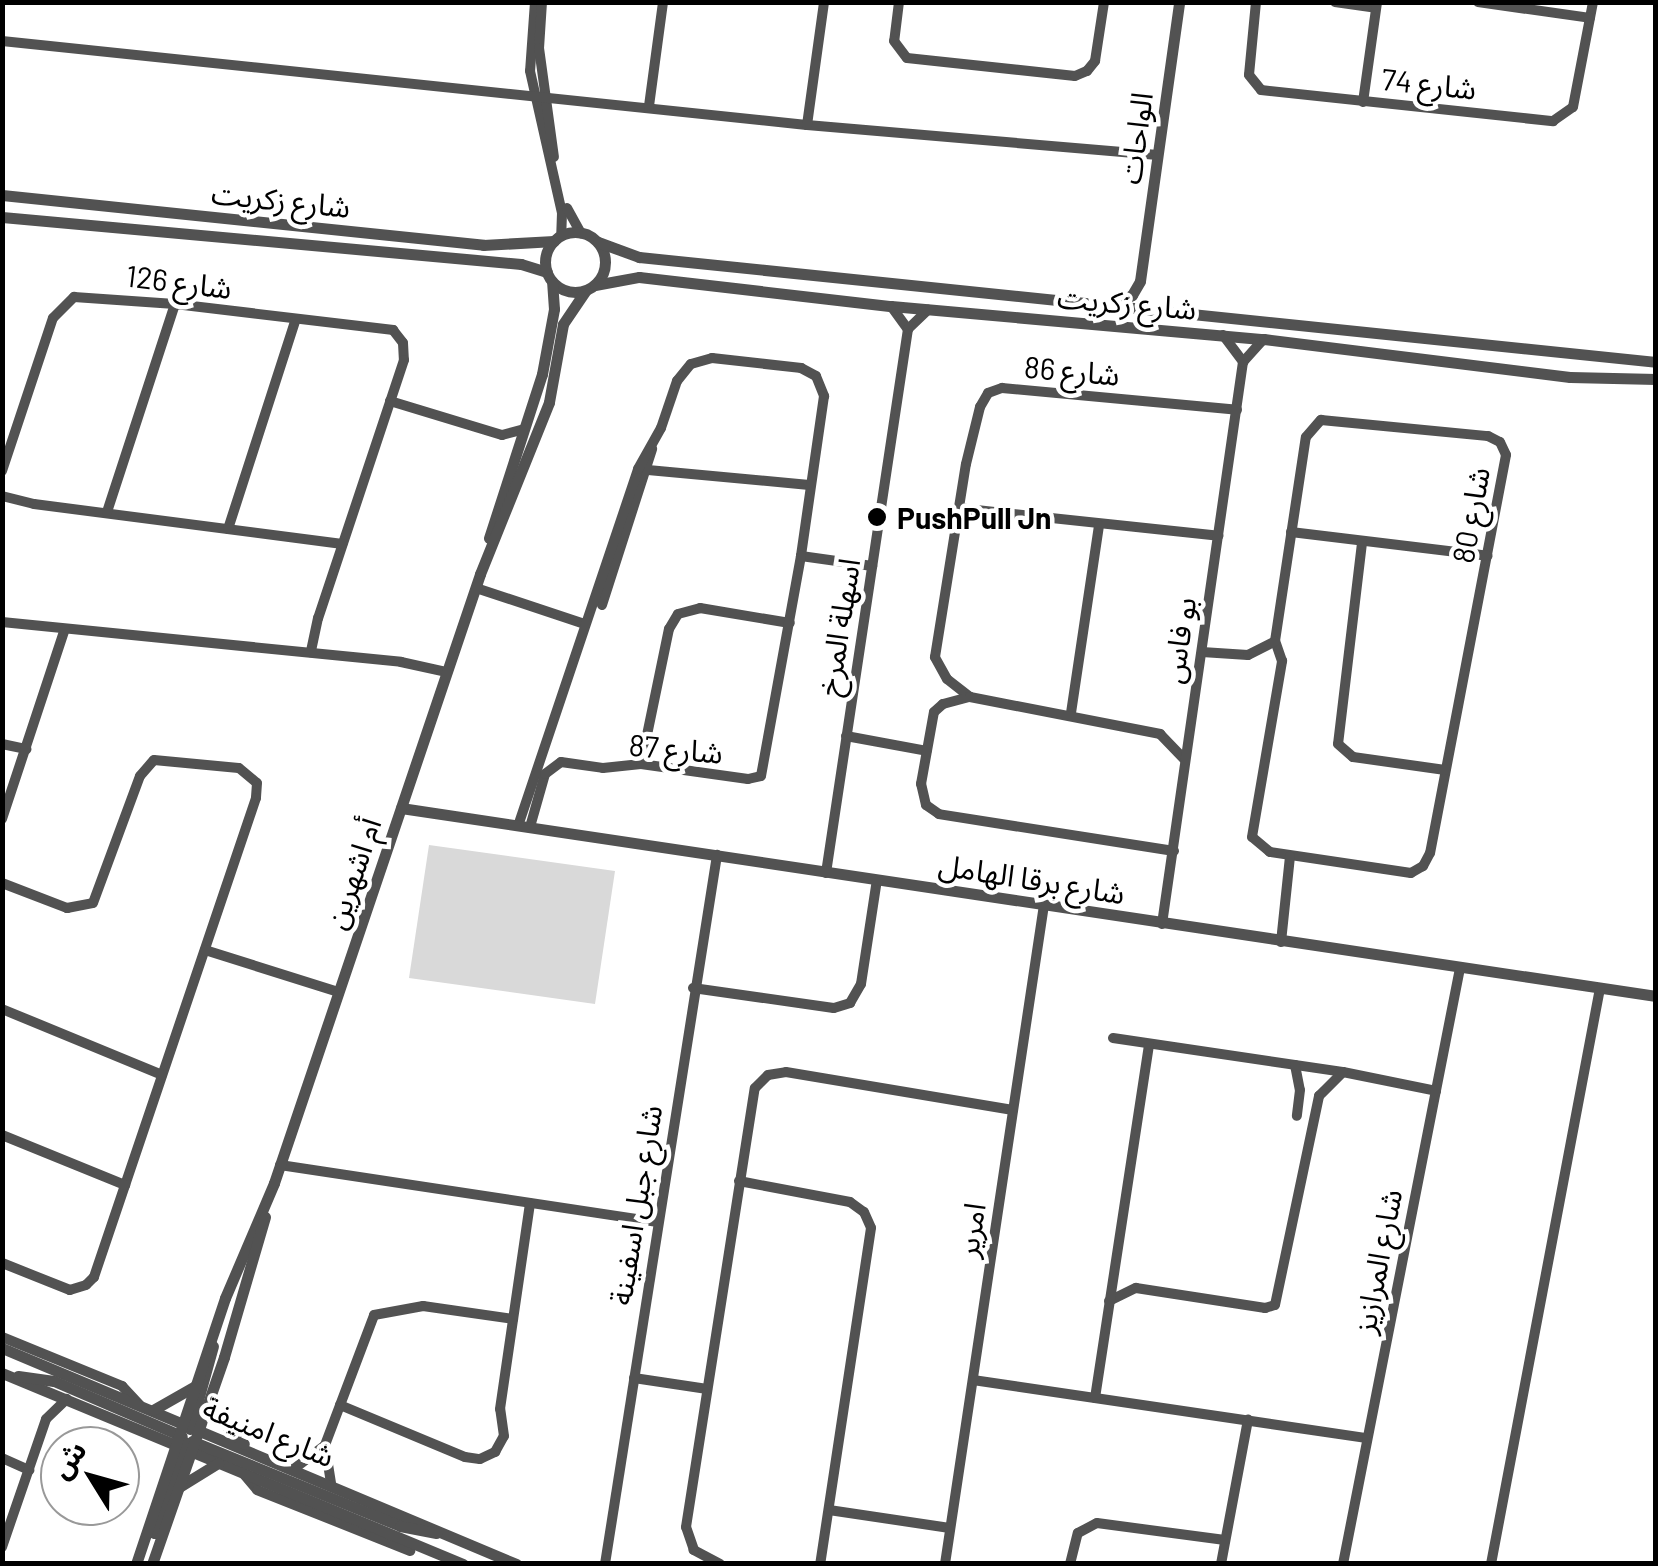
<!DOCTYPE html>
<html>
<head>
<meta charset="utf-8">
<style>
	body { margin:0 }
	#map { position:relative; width:1658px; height:1566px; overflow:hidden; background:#fff; font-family:Barlow,"Noto Sans Arabic",sans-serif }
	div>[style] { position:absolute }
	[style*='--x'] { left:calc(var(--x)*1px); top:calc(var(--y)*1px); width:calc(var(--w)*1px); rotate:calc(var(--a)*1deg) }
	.green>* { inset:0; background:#d9d9d9 }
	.minor>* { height:10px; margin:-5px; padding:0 5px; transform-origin:5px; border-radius:5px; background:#525252 }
	.tertiary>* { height:11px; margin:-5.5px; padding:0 5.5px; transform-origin:5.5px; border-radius:5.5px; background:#525252 }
	.tertiary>.ring { margin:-5.5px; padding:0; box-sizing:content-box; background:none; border:11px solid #525252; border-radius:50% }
	.dots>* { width:28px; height:28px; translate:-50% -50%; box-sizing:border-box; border:5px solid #fff; border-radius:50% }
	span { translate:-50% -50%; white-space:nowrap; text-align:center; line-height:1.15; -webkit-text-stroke:9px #fff; paint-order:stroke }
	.street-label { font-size:30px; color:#000 }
	.poi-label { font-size:30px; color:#000; font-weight:700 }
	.left { translate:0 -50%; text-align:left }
	.frame { position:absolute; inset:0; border:5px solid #000; pointer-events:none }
	.north { position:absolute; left:40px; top:1426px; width:100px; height:100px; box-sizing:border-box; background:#fff; border:2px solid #999; border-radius:50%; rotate:307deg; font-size:28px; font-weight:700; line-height:40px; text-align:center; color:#000 }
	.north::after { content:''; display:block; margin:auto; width:35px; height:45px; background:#000; clip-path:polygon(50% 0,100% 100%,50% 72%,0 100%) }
</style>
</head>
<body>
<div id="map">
	<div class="green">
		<i style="clip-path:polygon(429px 845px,615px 871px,595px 1004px,409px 978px)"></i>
	</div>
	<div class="minor">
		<i style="--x:535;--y:2;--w:69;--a:94.1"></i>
		<i style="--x:530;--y:71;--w:146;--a:77.3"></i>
		<i style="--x:562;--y:213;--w:23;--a:92"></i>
		<i style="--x:542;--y:2;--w:46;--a:93.7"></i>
		<i style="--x:539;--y:48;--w:110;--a:82.2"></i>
		<i style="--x:899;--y:2;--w:39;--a:97"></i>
		<i style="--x:894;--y:41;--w:21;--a:53"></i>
		<i style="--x:907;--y:58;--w:169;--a:6.1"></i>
		<i style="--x:1075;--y:76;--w:13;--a:-23"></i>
		<i style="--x:1087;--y:71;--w:13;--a:-51"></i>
		<i style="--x:1095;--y:61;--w:60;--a:-81.3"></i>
		<i style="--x:1256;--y:2;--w:73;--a:95.5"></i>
		<i style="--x:1249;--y:75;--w:19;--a:51"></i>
		<i style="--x:1261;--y:90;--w:294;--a:6.1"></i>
		<i style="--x:1553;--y:121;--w:24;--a:-35"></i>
		<i style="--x:1573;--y:107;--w:107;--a:-79.2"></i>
		<i style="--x:1335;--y:2;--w:41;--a:8.3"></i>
		<i style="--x:1478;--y:2;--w:113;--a:8.1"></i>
		<i style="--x:2;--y:41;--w:809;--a:5.96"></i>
		<i style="--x:807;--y:125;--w:352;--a:4.9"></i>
		<i style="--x:1363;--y:102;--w:101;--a:-82"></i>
		<i style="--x:649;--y:106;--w:105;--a:-82.3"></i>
		<i style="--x:807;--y:125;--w:124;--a:-82.1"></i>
		<i style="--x:567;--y:208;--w:29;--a:61"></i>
		<i style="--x:891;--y:306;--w:29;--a:54"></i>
		<i style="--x:1223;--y:335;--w:34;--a:53"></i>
		<i style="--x:390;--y:401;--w:117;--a:16.9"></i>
		<i style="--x:502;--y:435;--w:23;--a:-15"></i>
		<i style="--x:1321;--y:420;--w:168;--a:5.5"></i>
		<i style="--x:1488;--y:436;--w:13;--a:27"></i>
		<i style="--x:1500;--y:442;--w:14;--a:65"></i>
		<i style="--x:1506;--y:455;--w:405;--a:100.8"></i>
		<i style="--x:1430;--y:853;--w:15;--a:118"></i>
		<i style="--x:1423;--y:866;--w:14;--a:150"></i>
		<i style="--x:1411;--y:873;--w:143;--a:-171.5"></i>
		<i style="--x:1270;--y:852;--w:23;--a:-140"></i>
		<i style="--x:1252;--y:837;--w:179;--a:-80.3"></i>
		<i style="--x:1282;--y:661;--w:21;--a:-109"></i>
		<i style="--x:1275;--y:641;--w:206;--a:-81.4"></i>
		<i style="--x:1306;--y:437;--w:23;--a:-49"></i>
		<i style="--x:648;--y:470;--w:162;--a:5.3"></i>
		<i style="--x:2;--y:471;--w:161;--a:-71.6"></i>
		<i style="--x:53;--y:318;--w:30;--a:-45"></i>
		<i style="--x:74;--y:297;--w:101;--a:4"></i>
		<i style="--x:175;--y:304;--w:220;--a:6.8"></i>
		<i style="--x:393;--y:330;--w:16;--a:52"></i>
		<i style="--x:403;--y:343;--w:17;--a:87"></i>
		<i style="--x:404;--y:360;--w:272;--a:108.4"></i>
		<i style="--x:318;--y:618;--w:35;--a:102"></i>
		<i style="--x:2;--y:496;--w:33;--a:14"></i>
		<i style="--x:34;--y:504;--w:311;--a:7.4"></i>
		<i style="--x:958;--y:508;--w:262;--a:6.1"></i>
		<i style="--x:107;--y:512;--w:219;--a:-71.9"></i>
		<i style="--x:228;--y:529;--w:218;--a:-72.1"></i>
		<i style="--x:1291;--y:532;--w:198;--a:6.9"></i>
		<i style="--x:1362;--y:543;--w:202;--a:96.8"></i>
		<i style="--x:1338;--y:744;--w:20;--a:41"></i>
		<i style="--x:1353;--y:757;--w:93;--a:8"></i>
		<i style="--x:476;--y:588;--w:112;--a:18.3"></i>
		<i style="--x:602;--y:605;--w:164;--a:-72.2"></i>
		<i style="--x:2;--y:622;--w:401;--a:5.7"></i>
		<i style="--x:401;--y:662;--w:47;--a:12.3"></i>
		<i style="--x:1202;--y:652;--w:46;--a:3.7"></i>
		<i style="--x:1248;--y:655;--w:30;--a:-27"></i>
		<i style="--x:970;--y:697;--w:29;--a:-142"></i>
		<i style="--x:947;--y:679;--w:25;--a:-119"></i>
		<i style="--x:935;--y:657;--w:195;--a:-80.9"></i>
		<i style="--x:966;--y:464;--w:59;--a:-76.2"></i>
		<i style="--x:980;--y:407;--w:16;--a:-60"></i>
		<i style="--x:988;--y:393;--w:15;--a:-20"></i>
		<i style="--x:1002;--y:388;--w:236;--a:5.3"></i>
		<i style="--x:1071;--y:713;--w:190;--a:-81.5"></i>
		<i style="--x:846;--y:736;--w:82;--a:10.5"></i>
		<i style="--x:2;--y:744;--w:25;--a:12"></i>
		<i style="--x:641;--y:764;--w:138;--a:-78.3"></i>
		<i style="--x:669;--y:629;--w:17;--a:-59"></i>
		<i style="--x:678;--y:614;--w:23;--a:-15"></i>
		<i style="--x:700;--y:608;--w:91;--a:9.5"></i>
		<i style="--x:2;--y:819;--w:200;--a:-71.7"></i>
		<i style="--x:518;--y:826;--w:377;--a:-71.4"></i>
		<i style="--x:638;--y:469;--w:47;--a:-60.7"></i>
		<i style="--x:661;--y:428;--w:50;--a:-71.2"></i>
		<i style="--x:677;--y:381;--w:22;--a:-51"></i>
		<i style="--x:691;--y:364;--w:22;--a:-16"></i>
		<i style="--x:712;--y:358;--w:90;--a:6.4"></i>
		<i style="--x:801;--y:368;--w:17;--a:28"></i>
		<i style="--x:816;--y:376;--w:22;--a:68"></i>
		<i style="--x:824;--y:396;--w:162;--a:98.2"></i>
		<i style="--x:801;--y:556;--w:72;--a:8"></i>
		<i style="--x:530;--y:827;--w:55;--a:-74.2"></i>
		<i style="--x:545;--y:774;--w:20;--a:-37"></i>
		<i style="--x:561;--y:762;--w:42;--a:8.1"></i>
		<i style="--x:603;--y:768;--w:38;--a:-6"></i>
		<i style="--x:641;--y:764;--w:108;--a:8"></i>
		<i style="--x:748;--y:779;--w:13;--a:-13"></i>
		<i style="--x:761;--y:776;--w:224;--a:-79.7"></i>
		<i style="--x:1174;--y:851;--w:238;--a:-171.1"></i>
		<i style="--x:939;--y:814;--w:16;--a:-145"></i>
		<i style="--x:926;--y:805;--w:22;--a:-103"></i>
		<i style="--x:921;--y:784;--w:73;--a:-79.8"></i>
		<i style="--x:934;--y:712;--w:12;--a:-42"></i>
		<i style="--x:943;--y:704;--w:28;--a:-15"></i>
		<i style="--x:970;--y:697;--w:194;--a:11"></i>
		<i style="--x:1160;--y:734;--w:35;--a:46"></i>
		<i style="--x:826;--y:873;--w:550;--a:-81.43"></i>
		<i style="--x:908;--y:329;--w:28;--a:-44"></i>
		<i style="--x:2;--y:883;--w:70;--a:21"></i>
		<i style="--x:67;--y:908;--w:26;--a:-11"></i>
		<i style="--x:93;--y:903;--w:135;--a:-69.7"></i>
		<i style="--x:140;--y:776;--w:21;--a:-49"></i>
		<i style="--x:154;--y:760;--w:85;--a:5.4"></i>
		<i style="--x:239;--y:768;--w:23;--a:40"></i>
		<i style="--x:257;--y:783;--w:15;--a:94"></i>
		<i style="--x:256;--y:798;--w:506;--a:108.69"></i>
		<i style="--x:94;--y:1277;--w:11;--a:135"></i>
		<i style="--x:86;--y:1285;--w:17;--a:163"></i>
		<i style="--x:70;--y:1290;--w:73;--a:-158.3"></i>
		<i style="--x:1162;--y:924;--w:568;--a:-81.8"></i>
		<i style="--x:1243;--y:362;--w:31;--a:-48"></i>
		<i style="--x:1281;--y:942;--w:86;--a:-84"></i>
		<i style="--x:205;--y:950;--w:139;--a:17.5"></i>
		<i style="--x:693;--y:988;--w:142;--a:8.1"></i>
		<i style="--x:834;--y:1008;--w:17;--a:-17"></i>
		<i style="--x:850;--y:1003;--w:22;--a:-60"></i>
		<i style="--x:861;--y:984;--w:105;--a:-81.3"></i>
		<i style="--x:2;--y:1009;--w:173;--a:22.4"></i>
		<i style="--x:1113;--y:1038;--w:232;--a:8.4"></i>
		<i style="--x:1343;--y:1072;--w:95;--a:11.5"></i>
		<i style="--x:1295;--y:1065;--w:25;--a:79"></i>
		<i style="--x:1300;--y:1090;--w:26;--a:97"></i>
		<i style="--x:2;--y:1135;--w:133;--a:22.1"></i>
		<i style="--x:280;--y:1165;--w:382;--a:8.6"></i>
		<i style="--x:739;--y:1181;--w:113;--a:10.7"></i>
		<i style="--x:850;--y:1202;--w:17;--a:36"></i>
		<i style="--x:864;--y:1212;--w:17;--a:66"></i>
		<i style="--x:871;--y:1228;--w:340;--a:98.6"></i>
		<i style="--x:1109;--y:1301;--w:30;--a:-26"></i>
		<i style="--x:1136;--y:1288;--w:131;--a:8.8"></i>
		<i style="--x:1265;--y:1308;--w:10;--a:-17"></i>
		<i style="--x:1275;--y:1305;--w:214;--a:-78.1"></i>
		<i style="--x:1319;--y:1096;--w:34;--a:-45"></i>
		<i style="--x:2;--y:1337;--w:130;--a:22.2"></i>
		<i style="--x:122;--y:1386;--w:26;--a:47"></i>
		<i style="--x:634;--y:1378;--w:74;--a:8.6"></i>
		<i style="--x:973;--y:1380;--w:398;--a:8.4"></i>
		<i style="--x:1095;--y:1398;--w:357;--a:-81.3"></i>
		<i style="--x:340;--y:1405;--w:135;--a:22.6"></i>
		<i style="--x:465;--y:1457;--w:15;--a:8"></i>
		<i style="--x:480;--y:1459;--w:17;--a:-25"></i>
		<i style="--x:495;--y:1452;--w:18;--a:-61"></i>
		<i style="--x:504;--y:1436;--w:27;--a:-98"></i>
		<i style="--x:500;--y:1409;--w:208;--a:-81.7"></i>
		<i style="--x:2;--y:1458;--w:30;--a:24"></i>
		<i style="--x:295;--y:1468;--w:36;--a:-37"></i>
		<i style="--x:242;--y:1472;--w:23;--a:50"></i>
		<i style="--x:257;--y:1490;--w:165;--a:21.7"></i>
		<i style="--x:331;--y:1483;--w:38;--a:-99"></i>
		<i style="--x:325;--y:1445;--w:139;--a:-69.3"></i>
		<i style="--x:374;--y:1315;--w:50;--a:-10.4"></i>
		<i style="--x:423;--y:1306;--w:91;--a:8.2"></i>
		<i style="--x:829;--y:1510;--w:122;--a:8.5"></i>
		<i style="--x:2;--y:1547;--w:135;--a:-71"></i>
		<i style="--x:46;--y:1419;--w:29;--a:-44"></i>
		<i style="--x:605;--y:1564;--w:718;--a:-81.02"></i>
		<i style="--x:720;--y:1564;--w:30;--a:-152"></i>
		<i style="--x:694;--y:1550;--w:24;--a:-109"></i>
		<i style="--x:686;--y:1527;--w:444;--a:-81.1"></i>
		<i style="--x:755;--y:1088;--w:18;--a:-45"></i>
		<i style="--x:768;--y:1075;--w:18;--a:-9"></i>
		<i style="--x:786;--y:1072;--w:230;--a:9.5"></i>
		<i style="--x:945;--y:1564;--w:666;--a:-81.46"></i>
		<i style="--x:1070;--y:1564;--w:32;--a:-76"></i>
		<i style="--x:1078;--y:1533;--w:21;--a:-28"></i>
		<i style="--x:1097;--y:1523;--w:129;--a:7.6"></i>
		<i style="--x:1221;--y:1564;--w:147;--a:-79.4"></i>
		<i style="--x:1343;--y:1564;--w:607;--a:-78.89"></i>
		<i style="--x:1491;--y:1564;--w:586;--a:-79.28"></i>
	</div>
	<div class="tertiary">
		<i style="--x:2;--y:195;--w:484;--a:5.9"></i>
		<i style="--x:483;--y:245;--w:71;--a:-3.2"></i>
		<i style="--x:2;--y:217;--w:521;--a:5.17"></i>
		<i style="--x:521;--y:264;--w:27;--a:17"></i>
		<i class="ring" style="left:545px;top:232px;width:49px;height:49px"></i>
		<i style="--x:598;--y:242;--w:44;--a:20.1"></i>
		<i style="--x:639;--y:257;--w:1022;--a:5.89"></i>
		<i style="--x:595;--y:285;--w:45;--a:-10.3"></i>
		<i style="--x:639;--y:277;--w:254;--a:6.6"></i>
		<i style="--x:891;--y:306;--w:374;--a:5.1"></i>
		<i style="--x:1264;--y:339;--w:308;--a:7.1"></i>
		<i style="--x:1570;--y:377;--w:86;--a:1.3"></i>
		<i style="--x:1111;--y:305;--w:23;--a:-25"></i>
		<i style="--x:1132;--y:295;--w:16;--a:-60"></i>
		<i style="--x:1140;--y:281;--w:282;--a:-82"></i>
		<i style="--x:489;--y:538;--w:172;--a:-72.1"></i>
		<i style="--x:542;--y:374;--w:66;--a:-79.5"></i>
		<i style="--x:554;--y:309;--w:27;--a:-94"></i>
		<i style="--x:401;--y:808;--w:1269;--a:8.52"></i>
		<i style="--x:2;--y:1348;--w:558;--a:22.79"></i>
		<i style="--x:2;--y:1373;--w:499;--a:22.5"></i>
		<i style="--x:18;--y:1376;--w:36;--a:8"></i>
		<i style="--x:54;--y:1381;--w:139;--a:23.3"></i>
		<i style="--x:208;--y:1406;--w:52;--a:46.5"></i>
		<i style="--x:153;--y:1410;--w:48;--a:-29.7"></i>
		<i style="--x:190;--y:1429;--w:86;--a:-74.5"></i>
		<i style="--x:192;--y:1441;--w:225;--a:22.2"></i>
		<i style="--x:400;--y:1526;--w:37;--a:11"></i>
		<i style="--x:179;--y:1487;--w:46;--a:-31.6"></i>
		<i style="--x:154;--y:1533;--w:96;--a:-71.2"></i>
		<i style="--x:136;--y:1564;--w:280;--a:-71.5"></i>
		<i style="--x:225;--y:1298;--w:125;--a:-66.9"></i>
		<i style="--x:274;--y:1183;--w:643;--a:-71.31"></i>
		<i style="--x:480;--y:574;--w:185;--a:-68.1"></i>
		<i style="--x:549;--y:402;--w:79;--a:-79.8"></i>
		<i style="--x:563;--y:324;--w:40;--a:-56"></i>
		<i style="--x:152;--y:1564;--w:219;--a:-70.8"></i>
		<i style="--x:224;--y:1357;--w:146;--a:-73.7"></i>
	</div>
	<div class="dots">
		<i style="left:877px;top:517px;background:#000"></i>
	</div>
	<div class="street-label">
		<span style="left:1429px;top:83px;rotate:6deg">شارع 74</span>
		<span style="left:1135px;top:138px;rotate:-82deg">الواحات</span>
		<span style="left:281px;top:199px;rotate:6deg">شارع زكريت</span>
		<span style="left:179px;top:281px;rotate:7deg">شارع 126</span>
		<span style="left:1127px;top:302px;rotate:5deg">شارع زكريت</span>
		<span style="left:1072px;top:370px;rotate:5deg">شارع 86</span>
		<span style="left:1470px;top:515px;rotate:-80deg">شارع 80</span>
		<span style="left:838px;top:627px;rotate:-81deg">اسهلة المرخ</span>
		<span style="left:1178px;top:640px;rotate:-81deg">بو فاس</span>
		<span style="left:676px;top:748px;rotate:5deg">شارع 87</span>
		<span style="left:352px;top:873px;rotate:-71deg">أم اشهرين</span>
		<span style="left:1032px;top:878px;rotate:9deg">شارع برقا الهامل</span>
		<span style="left:635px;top:1205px;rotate:-81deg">شارع جبل اسفينة</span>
		<span style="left:970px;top:1230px;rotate:-81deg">امرير</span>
		<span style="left:1377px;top:1261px;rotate:-79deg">شارع المرازيز</span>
		<span style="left:269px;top:1431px;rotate:22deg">شارع امنيفة</span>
	</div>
	<div class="poi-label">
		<span class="left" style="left:897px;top:517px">PushPull Jn</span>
	</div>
	<div class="frame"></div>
	<div class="north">ش</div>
</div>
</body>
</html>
